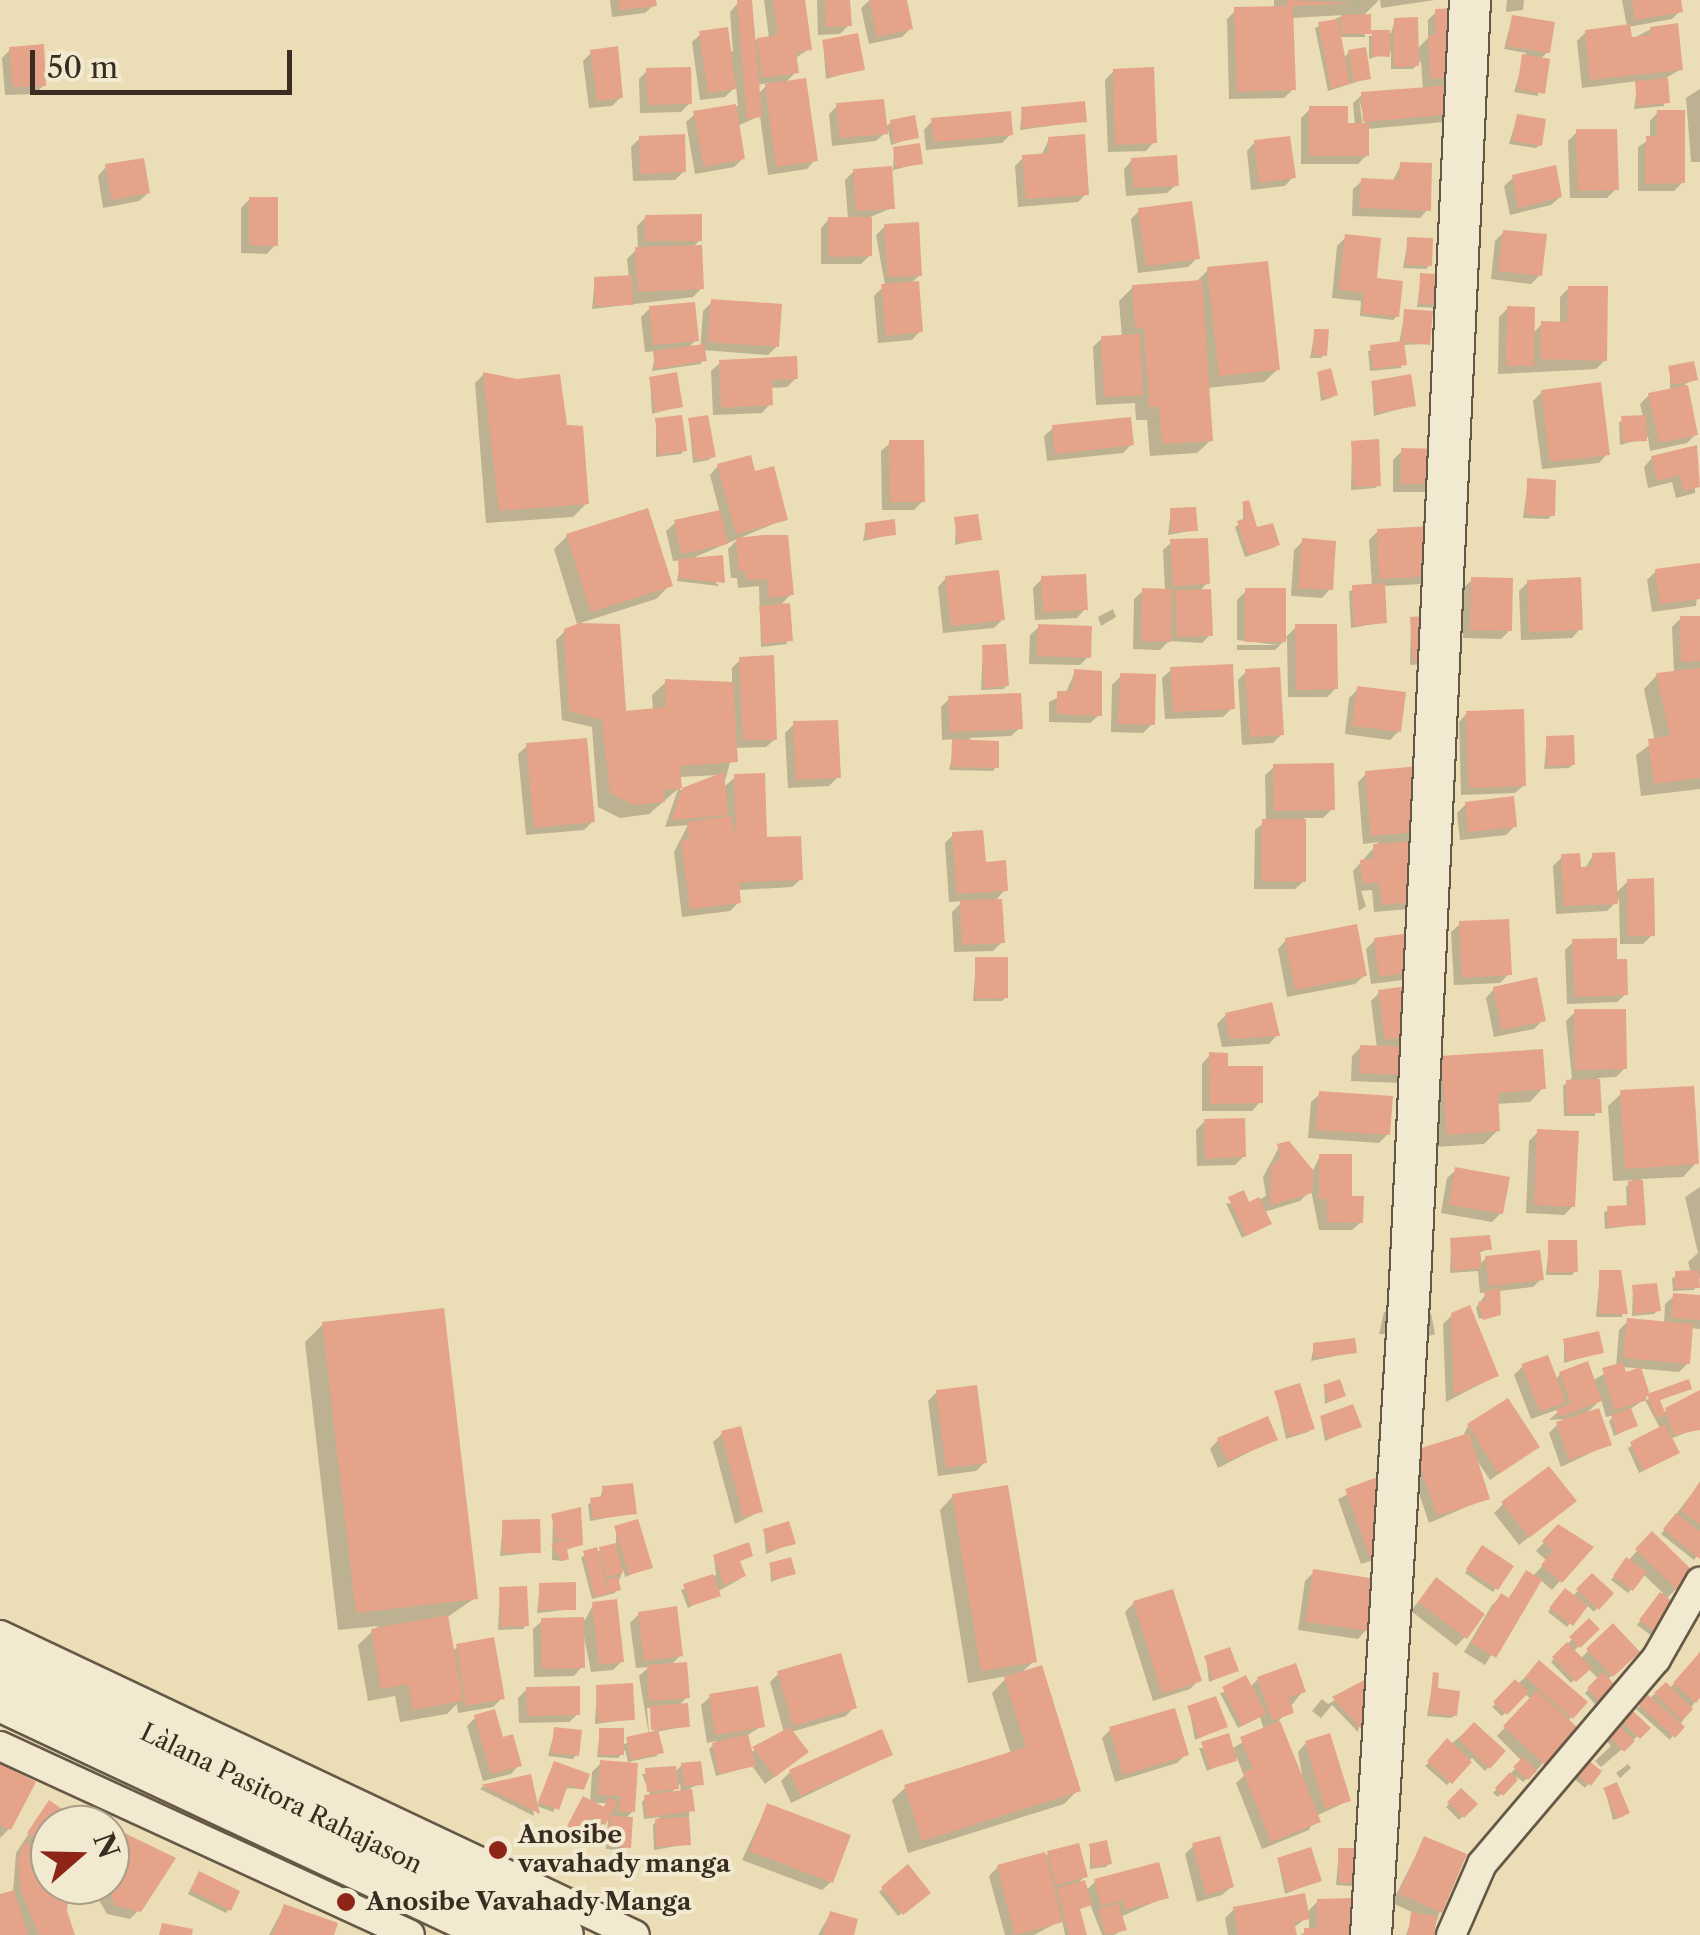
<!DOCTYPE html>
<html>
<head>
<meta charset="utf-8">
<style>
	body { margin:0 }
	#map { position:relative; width:1700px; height:1935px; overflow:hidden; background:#ebdeb6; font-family:"Libre Caslon Text",serif }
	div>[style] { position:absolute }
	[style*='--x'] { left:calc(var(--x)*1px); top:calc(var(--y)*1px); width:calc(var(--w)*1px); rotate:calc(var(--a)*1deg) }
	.shadow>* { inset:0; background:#0003 }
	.building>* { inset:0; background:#e5a48a }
	.roads { filter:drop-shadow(2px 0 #665846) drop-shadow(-2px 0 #665846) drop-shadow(0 2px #665846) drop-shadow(0 -2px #665846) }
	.street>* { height:28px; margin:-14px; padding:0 14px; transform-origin:14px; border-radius:14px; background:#f2ead0 }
	.secondary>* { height:40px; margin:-20px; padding:0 20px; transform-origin:20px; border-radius:20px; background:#f2ead0 }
	.dots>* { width:28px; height:28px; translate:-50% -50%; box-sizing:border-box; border:5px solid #f2ead0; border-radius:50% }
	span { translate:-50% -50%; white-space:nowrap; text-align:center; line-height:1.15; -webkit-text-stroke:8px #f2ead0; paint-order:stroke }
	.street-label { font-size:25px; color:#3a2c21 }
	.poi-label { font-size:25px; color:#3a2c21; font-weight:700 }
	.left { translate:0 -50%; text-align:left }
	.north { position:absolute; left:30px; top:1805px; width:100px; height:100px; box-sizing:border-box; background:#f2ead0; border:2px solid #a89e8a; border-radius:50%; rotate:70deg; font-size:28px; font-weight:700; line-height:40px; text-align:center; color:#3a2c21 }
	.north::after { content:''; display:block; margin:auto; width:35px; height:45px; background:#8f2418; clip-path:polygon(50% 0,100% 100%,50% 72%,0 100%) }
	.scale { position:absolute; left:30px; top:50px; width:262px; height:45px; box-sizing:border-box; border:5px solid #3a2c21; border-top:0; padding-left:12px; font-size:30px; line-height:35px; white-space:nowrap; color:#3a2c21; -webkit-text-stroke:8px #f2ead0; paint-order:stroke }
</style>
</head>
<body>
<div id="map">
	<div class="shadow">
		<i style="clip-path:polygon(610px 0,654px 0,654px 5px,645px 13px,612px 17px)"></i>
		<i style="clip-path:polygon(evenodd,764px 0,803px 0,809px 49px,794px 59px,796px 72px,784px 84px,815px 160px,807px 169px,768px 175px,760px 116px,737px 126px,743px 158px,734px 167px,695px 174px,686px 122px,695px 114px,738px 106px,736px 86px,725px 97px,700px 100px,692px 42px,701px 34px,733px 52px,730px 12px,738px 3px,753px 40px,769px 38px,764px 0,769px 83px,758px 94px,757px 85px,769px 83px)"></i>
		<i style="clip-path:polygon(817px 0,848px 0,849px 25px,840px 34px,818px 35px)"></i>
		<i style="clip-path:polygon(870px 0,904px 0,911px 28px,902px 37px,869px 44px,861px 8px)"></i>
		<i style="clip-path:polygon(1274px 0,1379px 0,1362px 17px,1365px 37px,1339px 37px,1343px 59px,1349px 52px,1369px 78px,1328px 91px,1315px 28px,1344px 15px,1291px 18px,1293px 89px,1284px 98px,1229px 99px,1227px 19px,1236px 10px,1274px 9px)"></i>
		<i style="clip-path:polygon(1380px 0,1435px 0,1381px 8px)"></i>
		<i style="clip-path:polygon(1507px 0,1524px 0,1523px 10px,1506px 12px)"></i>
		<i style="clip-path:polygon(1622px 0,1679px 0,1680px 11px,1672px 19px,1628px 27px,1630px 40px,1651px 29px,1681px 69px,1666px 78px,1664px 106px,1634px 109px,1638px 81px,1582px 88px,1577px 41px,1586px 32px,1627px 27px)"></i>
		<i style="clip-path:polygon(1437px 11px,1453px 113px,1444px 122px,1367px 129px,1359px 99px,1367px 155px,1358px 164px,1301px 164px,1301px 118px,1310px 109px,1355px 126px,1353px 103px,1362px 95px,1423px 90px,1421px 61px,1413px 69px,1391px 69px,1391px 52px,1369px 59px,1369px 36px,1391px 33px,1395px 20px,1416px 50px,1428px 38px,1428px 20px)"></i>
		<i style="clip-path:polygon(1512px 18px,1548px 52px,1540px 59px,1538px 96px,1514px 92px,1526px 53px,1504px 49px)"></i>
		<i style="clip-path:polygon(823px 42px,862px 69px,826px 79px)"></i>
		<i style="clip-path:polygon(10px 50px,44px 85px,35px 94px,5px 95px,2px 58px)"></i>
		<i style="clip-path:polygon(592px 52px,621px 97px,612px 106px,589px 108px,583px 61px)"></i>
		<i style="clip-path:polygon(648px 70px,690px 103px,681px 112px,640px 113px,639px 79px)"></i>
		<i style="clip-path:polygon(1114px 71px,1154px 142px,1146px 151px,1108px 152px,1105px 80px)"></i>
		<i style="clip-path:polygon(1700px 89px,1700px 162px,1691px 162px,1686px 98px)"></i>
		<i style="clip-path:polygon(838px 105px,885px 128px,891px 122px,916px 137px,891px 145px,888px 130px,876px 141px,832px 146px,829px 114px)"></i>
		<i style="clip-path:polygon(1022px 110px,1085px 121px,1020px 130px)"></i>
		<i style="clip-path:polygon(1658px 112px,1683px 182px,1674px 191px,1638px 191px,1638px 147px,1650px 139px,1650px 121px)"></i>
		<i style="clip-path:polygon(1517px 117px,1540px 145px,1536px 148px,1509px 144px)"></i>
		<i style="clip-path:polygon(932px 121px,1011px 134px,1002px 143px,926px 150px,924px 130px)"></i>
		<i style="clip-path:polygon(1577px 132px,1616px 189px,1607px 198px,1570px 198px,1568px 141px)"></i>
		<i style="clip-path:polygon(640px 138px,684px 171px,675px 180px,633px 181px,631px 147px)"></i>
		<i style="clip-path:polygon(1049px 139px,1086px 194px,1078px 202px,1018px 207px,1015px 166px,1024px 157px,1041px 156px)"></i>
		<i style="clip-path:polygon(1255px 142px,1293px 177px,1285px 186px,1251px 190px,1247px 151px)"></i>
		<i style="clip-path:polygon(894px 149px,920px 163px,890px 171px,892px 208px,870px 217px,870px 255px,861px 264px,821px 264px,821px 228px,829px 219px,848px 219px,845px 180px,854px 171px,893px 169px)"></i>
		<i style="clip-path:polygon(1132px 160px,1176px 185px,1167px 193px,1126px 196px,1124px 169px)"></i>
		<i style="clip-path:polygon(1401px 165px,1428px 209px,1420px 218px,1352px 216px,1353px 189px,1362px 181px,1392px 182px)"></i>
		<i style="clip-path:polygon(106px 167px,148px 193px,139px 201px,103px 208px,98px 176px)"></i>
		<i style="clip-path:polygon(1513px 178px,1560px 197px,1551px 205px,1510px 215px,1504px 186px)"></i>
		<i style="clip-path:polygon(250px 199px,275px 245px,267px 254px,241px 253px,241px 208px)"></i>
		<i style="clip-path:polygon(1140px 210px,1197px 258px,1188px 267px,1138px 273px,1131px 219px)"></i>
		<i style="clip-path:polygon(646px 217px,700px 240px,692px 248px,702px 288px,693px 297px,592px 309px,595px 279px,629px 278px,627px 259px,638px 248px,637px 226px)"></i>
		<i style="clip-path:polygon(885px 226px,920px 275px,910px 284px,920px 331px,912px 340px,878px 343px,874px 296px,885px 285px,876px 235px)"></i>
		<i style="clip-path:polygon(1504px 232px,1540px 275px,1531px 284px,1491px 279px,1495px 241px)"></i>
		<i style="clip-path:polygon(1346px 237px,1397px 316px,1393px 320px,1360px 316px,1361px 301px,1332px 298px,1337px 246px)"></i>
		<i style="clip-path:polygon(1408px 240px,1430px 265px,1426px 269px,1403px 268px)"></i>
		<i style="clip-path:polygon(1208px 270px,1278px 369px,1264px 382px,1207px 388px,1211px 440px,1197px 453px,1150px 456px,1147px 420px,1136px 420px,1135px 403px,1096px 405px,1093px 347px,1102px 338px,1122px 337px,1119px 301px,1133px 287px,1195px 283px)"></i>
		<i style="clip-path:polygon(1421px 276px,1448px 308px,1417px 307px)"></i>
		<i style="clip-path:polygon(1569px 288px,1605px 360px,1596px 369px,1498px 374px,1499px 317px,1508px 308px,1532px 334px,1542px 324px,1560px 325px,1560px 297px)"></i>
		<i style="clip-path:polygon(712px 302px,777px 346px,768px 355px,703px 350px,701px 364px,652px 371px,656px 351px,645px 352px,641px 317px,650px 308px,696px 340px,687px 349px,700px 352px,703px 311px)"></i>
		<i style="clip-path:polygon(1405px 311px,1427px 344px,1402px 345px,1401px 368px,1370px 371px,1368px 351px,1399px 344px)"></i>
		<i style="clip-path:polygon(1315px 331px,1325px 354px,1321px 358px,1310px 358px)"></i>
		<i style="clip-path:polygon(720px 363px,796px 378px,787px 387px,770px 388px,770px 404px,762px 413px,713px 415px,711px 371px)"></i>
		<i style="clip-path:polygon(1670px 369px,1696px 379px,1685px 384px,1696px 434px,1687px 443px,1650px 451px,1648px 437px,1620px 445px,1619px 422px,1643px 417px,1640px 404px,1649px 395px,1670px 391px)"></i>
		<i style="clip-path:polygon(484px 374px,587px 503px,573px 517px,486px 523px,475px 383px)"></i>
		<i style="clip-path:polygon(1318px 375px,1335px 394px,1331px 398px,1321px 401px)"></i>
		<i style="clip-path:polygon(650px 379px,680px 406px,652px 414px)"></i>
		<i style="clip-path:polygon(1372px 384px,1414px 405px,1374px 416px)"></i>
		<i style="clip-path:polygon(1542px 392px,1607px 454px,1599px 463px,1542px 469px,1533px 401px)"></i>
		<i style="clip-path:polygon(689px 420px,713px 456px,709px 460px,693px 463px)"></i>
		<i style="clip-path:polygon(656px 421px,684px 450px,681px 454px,656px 457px)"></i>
		<i style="clip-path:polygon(1053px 428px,1132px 444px,1123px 453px,1047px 461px,1044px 436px)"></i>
		<i style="clip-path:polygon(890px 443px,923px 501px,914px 510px,882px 510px,881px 451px)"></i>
		<i style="clip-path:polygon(1352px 443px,1379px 485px,1375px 488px,1351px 490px)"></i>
		<i style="clip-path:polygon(1695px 448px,1695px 493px,1676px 498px,1672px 482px,1648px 488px,1644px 467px,1652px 458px)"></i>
		<i style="clip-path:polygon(1402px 451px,1436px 492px,1393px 492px,1393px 460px)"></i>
		<i style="clip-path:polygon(718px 466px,785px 519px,695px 557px,719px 586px,677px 581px,681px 560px,673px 561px,666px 531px,675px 523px,720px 513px,710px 475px)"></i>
		<i style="clip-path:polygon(1528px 481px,1552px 515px,1548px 519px,1523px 518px)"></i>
		<i style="clip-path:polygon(1243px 504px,1255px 530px,1277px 545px,1273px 548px,1245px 557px,1235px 527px,1243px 522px)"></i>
		<i style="clip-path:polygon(1171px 511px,1195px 530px,1168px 535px)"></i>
		<i style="clip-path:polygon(956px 520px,979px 539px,955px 545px)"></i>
		<i style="clip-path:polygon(866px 525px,893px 534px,863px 541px)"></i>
		<i style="clip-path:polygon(1378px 531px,1431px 575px,1422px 584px,1383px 586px,1385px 622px,1351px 628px,1349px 591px,1372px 586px,1369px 540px)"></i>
		<i style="clip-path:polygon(567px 536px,670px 585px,656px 599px,577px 624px,554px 549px)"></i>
		<i style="clip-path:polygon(739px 538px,791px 594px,779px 607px,787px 644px,761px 647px,759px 586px,738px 588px,737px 578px,731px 578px,728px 549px)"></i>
		<i style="clip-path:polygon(1303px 541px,1330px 589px,1322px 598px,1291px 596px,1294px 550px)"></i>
		<i style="clip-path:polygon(1172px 542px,1207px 583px,1199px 592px,1210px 635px,1202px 643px,1169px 641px,1160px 650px,1133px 649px,1134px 599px,1143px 591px,1165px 591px,1163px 550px)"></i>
		<i style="clip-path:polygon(1700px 565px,1696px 606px,1652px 612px,1647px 580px,1656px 571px)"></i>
		<i style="clip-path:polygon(946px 578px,1003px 619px,994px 628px,943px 633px,938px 587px)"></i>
		<i style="clip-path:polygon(1042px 579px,1085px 609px,1077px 618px,1035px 620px,1033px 588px)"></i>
		<i style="clip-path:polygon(1472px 580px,1510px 630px,1501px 639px,1463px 638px,1463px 588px)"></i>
		<i style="clip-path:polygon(1528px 582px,1580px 629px,1572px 638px,1521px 640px,1519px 591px)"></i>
		<i style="clip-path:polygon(1246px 591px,1284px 639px,1296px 627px,1336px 688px,1327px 697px,1288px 697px,1287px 638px,1275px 650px,1237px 650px,1237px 645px,1279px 645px,1237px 640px,1237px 600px)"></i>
		<i style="clip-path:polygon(1113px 609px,1116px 617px,1101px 626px,1098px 617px)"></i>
		<i style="clip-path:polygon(1681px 618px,1700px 618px,1700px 789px,1641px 796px,1636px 755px,1655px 741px,1644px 689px,1657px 675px,1674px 673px,1672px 627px)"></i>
		<i style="clip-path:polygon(1411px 619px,1434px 663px,1410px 665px)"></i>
		<i style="clip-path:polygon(1039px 627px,1088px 657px,1080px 665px,1029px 664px,1030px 635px)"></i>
		<i style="clip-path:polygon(evenodd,565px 631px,615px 715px,653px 711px,652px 695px,666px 682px,732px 685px,732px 668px,741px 659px,775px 739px,766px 747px,734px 748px,723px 788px,735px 777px,764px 840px,801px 879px,792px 887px,737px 890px,739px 902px,730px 911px,682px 917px,674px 852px,688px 825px,665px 827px,678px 789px,649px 814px,620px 818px,598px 807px,592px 727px,562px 720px,556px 640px,565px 631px,720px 775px,683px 790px,680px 790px,679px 777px,720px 775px)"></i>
		<i style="clip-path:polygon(983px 648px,1007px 685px,1003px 689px,981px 690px)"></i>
		<i style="clip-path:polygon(1171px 670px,1232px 708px,1223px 717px,1165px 719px,1162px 678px)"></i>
		<i style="clip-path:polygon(1247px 671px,1282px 734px,1273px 743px,1242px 745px,1238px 680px)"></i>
		<i style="clip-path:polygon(1075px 672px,1099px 715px,1090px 723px,1049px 722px,1049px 702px,1065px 694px)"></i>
		<i style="clip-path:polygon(1121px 676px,1152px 724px,1143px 733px,1111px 732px,1112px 685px)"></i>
		<i style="clip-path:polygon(1358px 689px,1399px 731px,1390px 740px,1345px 734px,1349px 698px)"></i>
		<i style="clip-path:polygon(949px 699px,1020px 728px,1011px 736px,969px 738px,996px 767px,993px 771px,949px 770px,956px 739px,942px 740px,941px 707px)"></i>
		<i style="clip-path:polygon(1467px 713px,1524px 785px,1515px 793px,1461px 795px,1459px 722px)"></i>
		<i style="clip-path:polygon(794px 724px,838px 777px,829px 786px,788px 788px,785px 733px)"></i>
		<i style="clip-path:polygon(1547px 738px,1573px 764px,1569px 768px,1544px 769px)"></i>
		<i style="clip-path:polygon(527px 746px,593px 821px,584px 830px,526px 835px,518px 754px)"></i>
		<i style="clip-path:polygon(1274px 767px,1332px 809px,1323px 818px,1304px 818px,1304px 881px,1295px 889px,1254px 889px,1255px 830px,1266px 821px,1265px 775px)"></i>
		<i style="clip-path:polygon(1426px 768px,1409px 909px,1374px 912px,1372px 890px,1361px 891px,1366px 906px,1359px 911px,1353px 871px,1379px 842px,1363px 844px,1358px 782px,1366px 774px)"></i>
		<i style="clip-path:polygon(1466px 804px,1515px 826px,1506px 835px,1460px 840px,1457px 813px)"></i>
		<i style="clip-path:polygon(954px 834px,1005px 890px,994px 902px,1002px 942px,993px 951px,954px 952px,952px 912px,963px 901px,949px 902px,945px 843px)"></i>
		<i style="clip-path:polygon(1593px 855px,1615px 894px,1628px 881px,1652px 935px,1643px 944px,1620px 944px,1619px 899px,1607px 911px,1556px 914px,1553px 866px,1562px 857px,1585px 869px)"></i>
		<i style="clip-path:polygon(1460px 924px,1509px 974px,1500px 983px,1454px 985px,1451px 932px)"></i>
		<i style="clip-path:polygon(1286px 940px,1364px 976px,1355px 984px,1287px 997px,1278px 949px)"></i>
		<i style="clip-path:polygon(1375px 940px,1410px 979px,1371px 984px,1366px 949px)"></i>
		<i style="clip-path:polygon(1573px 942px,1615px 962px,1626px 994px,1617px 1002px,1567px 1004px,1565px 950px)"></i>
		<i style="clip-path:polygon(976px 960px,1006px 997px,1002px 1001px,973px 1001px)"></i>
		<i style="clip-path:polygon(1494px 989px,1543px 1020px,1534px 1029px,1494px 1037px,1486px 998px)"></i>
		<i style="clip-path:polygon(1380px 992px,1410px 1035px,1397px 1049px,1401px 1083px,1351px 1081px,1352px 1056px,1361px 1047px,1377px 1048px,1371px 1001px)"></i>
		<i style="clip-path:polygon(1575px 1012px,1625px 1068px,1616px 1077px,1598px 1078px,1595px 1116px,1564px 1116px,1563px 1086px,1572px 1078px,1566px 1021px)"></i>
		<i style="clip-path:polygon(1226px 1015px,1277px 1035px,1269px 1044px,1222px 1047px,1217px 1024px)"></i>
		<i style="clip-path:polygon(1210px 1055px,1260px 1102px,1252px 1111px,1202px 1111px,1202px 1064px)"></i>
		<i style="clip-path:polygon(1442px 1058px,1543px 1088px,1530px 1102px,1496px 1104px,1498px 1130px,1484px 1144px,1434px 1147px,1428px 1072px)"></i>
		<i style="clip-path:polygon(1622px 1093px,1696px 1163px,1683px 1177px,1641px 1179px,1643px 1224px,1605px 1229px,1604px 1212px,1627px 1207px,1626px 1187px,1633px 1180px,1613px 1181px,1608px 1106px)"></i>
		<i style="clip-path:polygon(1320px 1094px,1388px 1134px,1379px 1143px,1308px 1138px,1311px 1102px)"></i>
		<i style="clip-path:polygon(1205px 1121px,1244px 1156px,1235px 1165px,1197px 1166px,1196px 1130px)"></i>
		<i style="clip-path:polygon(1538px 1132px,1573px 1206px,1564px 1215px,1526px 1213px,1529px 1141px)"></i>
		<i style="clip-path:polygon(1279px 1147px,1312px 1172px,1320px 1156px,1361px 1222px,1352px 1230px,1319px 1230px,1311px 1190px,1300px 1201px,1264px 1212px,1269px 1223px,1242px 1238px,1226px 1203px,1248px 1205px,1266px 1196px,1263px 1177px)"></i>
		<i style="clip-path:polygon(1456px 1170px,1501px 1213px,1492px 1222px,1441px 1213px,1447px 1178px)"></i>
		<i style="clip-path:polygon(1700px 1187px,1700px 1277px,1694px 1290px,1673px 1291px,1672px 1278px,1691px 1273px,1688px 1262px,1698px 1253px,1685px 1197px)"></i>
		<i style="clip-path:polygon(1451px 1241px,1489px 1249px,1478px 1253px,1479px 1265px,1486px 1258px,1541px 1279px,1533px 1287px,1498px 1291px,1498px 1314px,1479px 1319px,1476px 1308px,1487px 1292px,1480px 1293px,1478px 1271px,1450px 1273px)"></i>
		<i style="clip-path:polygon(1549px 1243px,1575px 1271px,1572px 1275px,1546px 1275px)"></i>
		<i style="clip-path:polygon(1600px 1273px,1625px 1296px,1622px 1317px,1596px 1317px)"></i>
		<i style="clip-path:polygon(1633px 1288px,1658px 1310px,1654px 1314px,1632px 1316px)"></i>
		<i style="clip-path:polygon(1674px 1296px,1700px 1298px,1700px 1329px,1690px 1328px,1688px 1363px,1679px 1372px,1622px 1367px,1643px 1400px,1629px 1410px,1635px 1426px,1614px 1436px,1609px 1421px,1615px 1415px,1606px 1417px,1601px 1399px,1584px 1416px,1609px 1444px,1561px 1467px,1549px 1433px,1563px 1419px,1549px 1420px,1562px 1408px,1531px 1419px,1514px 1375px,1523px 1366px,1555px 1380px,1560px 1374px,1592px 1381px,1616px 1367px,1619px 1330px,1628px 1321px,1664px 1324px,1665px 1304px)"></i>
		<i style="clip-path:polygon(1384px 1312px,1394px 1313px,1389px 1334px,1379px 1334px)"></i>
		<i style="clip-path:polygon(1431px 1313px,1435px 1334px,1421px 1339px,1421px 1315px)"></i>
		<i style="clip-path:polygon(1452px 1315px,1496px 1376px,1446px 1402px,1443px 1324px)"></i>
		<i style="clip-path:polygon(323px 1324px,475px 1598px,446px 1618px,452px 1652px,457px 1647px,502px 1698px,493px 1707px,458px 1713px,457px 1704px,447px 1714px,400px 1722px,395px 1696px,368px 1701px,358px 1645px,378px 1626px,338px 1630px,305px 1342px)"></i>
		<i style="clip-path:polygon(1564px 1341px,1601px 1352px,1564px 1363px)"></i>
		<i style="clip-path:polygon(1314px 1345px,1355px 1352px,1311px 1361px)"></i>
		<i style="clip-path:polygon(1324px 1387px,1343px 1395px,1325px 1404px)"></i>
		<i style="clip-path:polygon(1689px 1388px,1658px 1401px,1662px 1413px,1700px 1393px,1700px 1427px,1670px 1439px,1677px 1453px,1639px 1473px,1628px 1448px,1661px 1430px,1645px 1400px)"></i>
		<i style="clip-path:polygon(937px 1392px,985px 1462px,976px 1471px,938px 1476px,928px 1401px)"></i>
		<i style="clip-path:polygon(1276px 1393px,1312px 1428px,1308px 1432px,1286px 1439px)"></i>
		<i style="clip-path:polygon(1321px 1419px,1359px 1426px,1325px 1441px)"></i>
		<i style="clip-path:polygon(1468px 1426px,1537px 1447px,1490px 1480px,1476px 1459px,1487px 1498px,1429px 1523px,1408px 1461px,1462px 1438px)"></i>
		<i style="clip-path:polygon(722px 1434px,761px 1511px,735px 1524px,713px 1442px)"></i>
		<i style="clip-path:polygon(1275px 1439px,1218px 1468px,1210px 1449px,1218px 1440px)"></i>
		<i style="clip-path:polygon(1381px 1478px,1377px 1559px,1361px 1564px,1338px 1499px)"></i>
		<i style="clip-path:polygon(1700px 1483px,1700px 1552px,1694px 1560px,1661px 1534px)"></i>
		<i style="clip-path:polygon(603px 1488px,634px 1513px,590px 1521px,588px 1504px,600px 1499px)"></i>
		<i style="clip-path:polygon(953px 1496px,1034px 1661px,1020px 1674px,1078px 1790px,1064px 1804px,908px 1853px,892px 1800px,906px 1787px,1011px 1754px,992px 1693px,1008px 1676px,968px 1683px,940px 1510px)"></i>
		<i style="clip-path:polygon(1503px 1504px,1565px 1509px,1519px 1545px,1494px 1513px)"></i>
		<i style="clip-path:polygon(553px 1516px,580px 1544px,564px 1551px,563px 1561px,552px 1560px)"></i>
		<i style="clip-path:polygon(503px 1523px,539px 1552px,500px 1556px)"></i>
		<i style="clip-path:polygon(1558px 1527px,1560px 1581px,1552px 1590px,1539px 1579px,1485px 1665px,1464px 1652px,1492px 1605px,1501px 1596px,1507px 1600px,1526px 1573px,1532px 1577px,1547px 1561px,1536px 1551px)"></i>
		<i style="clip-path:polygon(616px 1528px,650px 1567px,625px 1577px,623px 1569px,615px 1593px,592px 1599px,581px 1557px,616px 1545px)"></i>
		<i style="clip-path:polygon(764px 1531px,793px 1543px,766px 1554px)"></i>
		<i style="clip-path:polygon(1652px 1534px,1692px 1573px,1666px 1599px,1657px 1640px,1637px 1625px,1663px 1593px,1643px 1574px,1628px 1593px,1611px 1580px)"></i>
		<i style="clip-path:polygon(1479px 1551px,1496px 1588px,1493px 1592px,1465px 1573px)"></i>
		<i style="clip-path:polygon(750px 1556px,738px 1562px,740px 1579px,688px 1608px,681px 1590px,716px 1575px,714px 1557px)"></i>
		<i style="clip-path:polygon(770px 1565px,793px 1573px,771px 1582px)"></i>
		<i style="clip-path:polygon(1314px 1572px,1366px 1630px,1358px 1639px,1298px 1630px,1305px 1581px)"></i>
		<i style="clip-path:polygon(1592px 1576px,1610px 1593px,1594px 1612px,1586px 1604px,1567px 1627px,1548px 1612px,1565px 1591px,1572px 1597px)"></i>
		<i style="clip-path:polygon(540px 1585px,574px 1609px,537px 1613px)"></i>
		<i style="clip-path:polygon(1428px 1589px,1465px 1637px,1456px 1646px,1411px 1611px)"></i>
		<i style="clip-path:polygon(500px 1590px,526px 1625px,523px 1629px,498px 1630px)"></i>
		<i style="clip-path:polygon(1134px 1603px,1199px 1680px,1190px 1689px,1153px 1701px,1125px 1612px)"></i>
		<i style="clip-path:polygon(593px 1605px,622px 1661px,613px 1670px,591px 1672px,581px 1621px,582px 1667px,574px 1676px,534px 1677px,533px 1629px,542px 1621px,585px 1620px)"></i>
		<i style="clip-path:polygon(evenodd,639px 1614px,681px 1655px,670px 1666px,687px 1697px,678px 1706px,687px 1726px,656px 1732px,657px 1756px,628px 1762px,625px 1750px,618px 1758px,597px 1757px,600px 1731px,622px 1745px,649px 1735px,639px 1676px,649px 1667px,636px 1668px,630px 1623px,639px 1614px,647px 1708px,652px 1708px,655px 1744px,650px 1744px,647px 1708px)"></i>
		<i style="clip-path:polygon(1589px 1621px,1596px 1629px,1573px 1652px,1580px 1659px,1613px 1627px,1637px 1652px,1607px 1680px,1612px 1686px,1595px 1704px,1585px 1693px,1599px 1680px,1588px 1668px,1571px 1683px,1551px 1662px)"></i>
		<i style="clip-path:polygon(1700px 1655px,1700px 1694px,1670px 1740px,1636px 1709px,1666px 1685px,1669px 1689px)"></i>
		<i style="clip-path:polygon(1206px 1659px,1236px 1670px,1209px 1682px)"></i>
		<i style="clip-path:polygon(1531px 1672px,1584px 1702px,1567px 1722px,1575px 1729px,1535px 1772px,1523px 1782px,1517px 1777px,1498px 1797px,1493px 1793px,1522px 1761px,1497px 1736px,1531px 1699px,1524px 1693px,1502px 1716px,1492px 1707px)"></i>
		<i style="clip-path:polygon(779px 1673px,854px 1707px,846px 1716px,791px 1732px,797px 1760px,765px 1784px,752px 1766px,716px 1776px,709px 1749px,717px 1741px,707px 1743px,701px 1705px,710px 1697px,762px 1726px,746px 1736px,750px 1753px,784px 1733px,770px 1682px)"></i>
		<i style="clip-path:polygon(1434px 1675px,1435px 1690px,1455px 1715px,1451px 1718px,1427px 1716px)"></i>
		<i style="clip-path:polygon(1258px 1679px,1303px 1691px,1278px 1722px,1304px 1786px,1298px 1752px,1306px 1743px,1348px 1801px,1316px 1816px,1309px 1830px,1262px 1849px,1236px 1783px,1244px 1776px,1237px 1758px,1207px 1771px,1199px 1748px,1231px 1749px,1264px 1730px,1260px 1717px,1238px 1728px,1220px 1693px,1249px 1688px)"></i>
		<i style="clip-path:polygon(1365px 1682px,1358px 1732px,1332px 1705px,1321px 1718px,1312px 1711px,1322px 1699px,1328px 1704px)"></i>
		<i style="clip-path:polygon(597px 1687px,633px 1719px,595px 1724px)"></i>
		<i style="clip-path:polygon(527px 1689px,578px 1714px,569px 1722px,519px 1723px,518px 1698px)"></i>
		<i style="clip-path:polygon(1189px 1708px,1225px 1726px,1195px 1740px)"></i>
		<i style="clip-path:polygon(1631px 1712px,1647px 1728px,1601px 1767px,1595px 1761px,1611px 1746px,1604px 1738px)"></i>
		<i style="clip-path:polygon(476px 1717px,519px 1765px,511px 1774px,483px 1781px,467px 1726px)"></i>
		<i style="clip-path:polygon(1474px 1725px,1502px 1751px,1485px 1771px,1472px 1758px,1447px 1785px,1425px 1766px)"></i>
		<i style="clip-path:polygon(1111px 1729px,1186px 1754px,1177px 1763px,1115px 1782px,1102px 1738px)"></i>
		<i style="clip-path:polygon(555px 1730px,576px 1755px,573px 1759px,548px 1756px)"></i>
		<i style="clip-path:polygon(890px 1755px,791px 1803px,781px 1781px,790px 1772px)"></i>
		<i style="clip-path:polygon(1585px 1761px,1599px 1771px,1585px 1788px,1572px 1777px)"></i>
		<i style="clip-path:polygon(601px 1763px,633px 1811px,625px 1819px,625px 1851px,606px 1849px,608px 1819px,599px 1827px,587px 1820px,569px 1824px,603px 1810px,606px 1803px,590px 1803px,592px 1772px)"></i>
		<i style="clip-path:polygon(554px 1764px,582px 1789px,564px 1788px,553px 1812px,537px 1806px)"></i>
		<i style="clip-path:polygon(1628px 1764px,1631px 1768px,1620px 1778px,1616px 1773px)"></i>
		<i style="clip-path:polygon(evenodd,682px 1765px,701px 1784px,690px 1788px,688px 1844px,654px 1850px,653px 1825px,660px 1817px,644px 1819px,642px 1802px,650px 1794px,642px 1774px,674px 1773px,682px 1765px,680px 1784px,681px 1793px,669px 1795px,680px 1784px)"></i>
		<i style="clip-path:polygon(0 1766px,9px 1829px,0 1838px)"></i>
		<i style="clip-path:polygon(529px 1777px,534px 1816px,480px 1789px,482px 1787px)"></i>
		<i style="clip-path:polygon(1605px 1790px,1624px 1816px,1613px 1820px)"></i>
		<i style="clip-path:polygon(1461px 1792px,1474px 1804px,1459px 1820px,1446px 1807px)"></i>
		<i style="clip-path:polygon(49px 1803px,80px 1825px,50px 1825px,50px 1885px,67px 1885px,64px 1912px,72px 1935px,0 1935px,0 1896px,13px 1892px,16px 1853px)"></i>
		<i style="clip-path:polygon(767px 1806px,831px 1882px,822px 1890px,742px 1860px)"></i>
		<i style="clip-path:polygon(1424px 1839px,1440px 1911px,1432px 1935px,1406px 1935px,1414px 1913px,1392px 1903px)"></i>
		<i style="clip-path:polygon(1194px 1845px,1231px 1887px,1222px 1895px,1197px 1902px,1185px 1854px)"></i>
		<i style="clip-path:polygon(1090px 1846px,1109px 1863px,1106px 1867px,1090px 1869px)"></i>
		<i style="clip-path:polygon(1339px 1851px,1357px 1882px,1353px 1886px,1336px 1885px)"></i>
		<i style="clip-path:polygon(1049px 1854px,1085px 1876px,1076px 1885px,1085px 1891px,1095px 1882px,1166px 1897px,1120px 1917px,1124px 1929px,1114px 1935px,1102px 1935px,1090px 1904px,1078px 1910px,1085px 1935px,1065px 1935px,1062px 1920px,1034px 1935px,1005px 1935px,989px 1876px,998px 1867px)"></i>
		<i style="clip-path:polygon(1278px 1860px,1319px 1880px,1285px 1894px)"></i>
		<i style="clip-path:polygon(908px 1868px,924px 1896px,898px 1916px,879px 1892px)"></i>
		<i style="clip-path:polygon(199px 1874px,229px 1909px,226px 1913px,188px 1894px)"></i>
		<i style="clip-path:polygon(90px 1885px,110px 1885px,139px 1910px,130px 1919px,107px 1914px)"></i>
		<i style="clip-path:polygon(1318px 1901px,1351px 1935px,1300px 1935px,1309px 1930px,1309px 1916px,1293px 1928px,1294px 1935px,1228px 1935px,1225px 1918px,1234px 1909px,1306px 1913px)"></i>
		<i style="clip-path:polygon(284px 1907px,331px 1935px,269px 1935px)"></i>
		<i style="clip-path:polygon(830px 1914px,851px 1935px,818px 1935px)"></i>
	</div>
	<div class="building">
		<i style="clip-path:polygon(619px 0,656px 0,657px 6px,620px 10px)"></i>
		<i style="clip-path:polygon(737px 0,752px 0,762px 117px,747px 119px)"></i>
		<i style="clip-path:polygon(773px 0,805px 0,812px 50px,796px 52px,799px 73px,762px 78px,757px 38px,778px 35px)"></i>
		<i style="clip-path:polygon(825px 0,850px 0,852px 26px,826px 27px)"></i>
		<i style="clip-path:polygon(869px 0,907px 0,913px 29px,877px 37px)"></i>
		<i style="clip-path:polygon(1287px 0,1356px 3px,1293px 6px,1296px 90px,1237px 92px,1234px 7px,1287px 6px)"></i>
		<i style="clip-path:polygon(1632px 0,1681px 0,1683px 12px,1635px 20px)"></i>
		<i style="clip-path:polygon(1461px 8px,1464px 77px,1431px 79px,1428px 35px,1436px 35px,1435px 9px)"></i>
		<i style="clip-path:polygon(1371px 14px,1371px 30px,1390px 30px,1390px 57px,1372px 56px,1372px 34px,1342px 34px,1341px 15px)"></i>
		<i style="clip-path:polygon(1512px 15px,1555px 22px,1550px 53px,1507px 46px)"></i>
		<i style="clip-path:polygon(1418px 17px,1419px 66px,1394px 67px,1394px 18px)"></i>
		<i style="clip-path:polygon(1338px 19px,1350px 84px,1331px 88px,1318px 22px)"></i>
		<i style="clip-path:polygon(1678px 23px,1683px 70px,1590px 80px,1585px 30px,1630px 24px,1632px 37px,1651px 35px,1650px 27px)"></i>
		<i style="clip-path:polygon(728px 27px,736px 89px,708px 93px,699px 31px)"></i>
		<i style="clip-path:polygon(858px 33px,865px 70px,829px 77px,822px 40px)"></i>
		<i style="clip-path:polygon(44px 44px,46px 86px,13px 87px,9px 47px)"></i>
		<i style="clip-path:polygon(618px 46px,623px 98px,597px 101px,590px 50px)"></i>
		<i style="clip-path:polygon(1366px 47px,1371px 79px,1354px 82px,1348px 50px)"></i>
		<i style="clip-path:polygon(1522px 54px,1550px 59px,1545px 94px,1517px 89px)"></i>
		<i style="clip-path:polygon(691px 67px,692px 104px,648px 105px,646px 68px)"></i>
		<i style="clip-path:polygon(1154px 67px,1157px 143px,1115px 145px,1113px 69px)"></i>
		<i style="clip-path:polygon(806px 78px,818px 161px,776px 167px,765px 84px)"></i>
		<i style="clip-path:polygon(1668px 78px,1670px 103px,1637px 106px,1635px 81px)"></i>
		<i style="clip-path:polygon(1453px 85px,1455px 114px,1363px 122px,1361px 92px)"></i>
		<i style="clip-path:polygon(884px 99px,888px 134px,840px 138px,836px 103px)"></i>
		<i style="clip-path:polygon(1085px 101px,1087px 122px,1023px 128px,1021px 107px)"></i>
		<i style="clip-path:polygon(736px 104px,745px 159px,704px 167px,693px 111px)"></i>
		<i style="clip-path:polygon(1309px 106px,1348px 106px,1348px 123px,1369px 123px,1369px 156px,1309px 156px)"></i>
		<i style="clip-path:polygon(1657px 110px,1685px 110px,1685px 183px,1646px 184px,1646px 136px,1657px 136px)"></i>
		<i style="clip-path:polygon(1011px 111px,1013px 135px,934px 142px,931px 118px)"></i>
		<i style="clip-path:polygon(1517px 114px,1546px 119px,1542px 146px,1512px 141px)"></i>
		<i style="clip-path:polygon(915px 115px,919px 138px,894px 143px,890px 120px)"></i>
		<i style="clip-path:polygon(1576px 129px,1617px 129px,1619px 190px,1578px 191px)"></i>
		<i style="clip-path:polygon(685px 134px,686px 172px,640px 174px,639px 136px)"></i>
		<i style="clip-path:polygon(1085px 134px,1089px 195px,1026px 199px,1022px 155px,1049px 153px,1048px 137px)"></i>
		<i style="clip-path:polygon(1290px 136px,1296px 178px,1259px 183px,1254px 140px)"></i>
		<i style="clip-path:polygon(920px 143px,923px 164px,896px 168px,893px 147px)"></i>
		<i style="clip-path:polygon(1177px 155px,1179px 186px,1134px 188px,1131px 158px)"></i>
		<i style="clip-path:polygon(144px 158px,150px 193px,112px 200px,105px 164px)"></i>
		<i style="clip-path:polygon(1400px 162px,1432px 163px,1431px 211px,1360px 208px,1361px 178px,1399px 180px)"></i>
		<i style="clip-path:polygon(1556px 165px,1562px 197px,1518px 208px,1512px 175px)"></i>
		<i style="clip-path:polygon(892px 166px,895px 209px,856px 211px,853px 169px)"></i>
		<i style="clip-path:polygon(249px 197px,278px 197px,278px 246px,249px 245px)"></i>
		<i style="clip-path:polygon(1192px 201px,1200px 259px,1146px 266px,1138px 208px)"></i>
		<i style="clip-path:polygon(702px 214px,702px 241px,645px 241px,645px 215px)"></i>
		<i style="clip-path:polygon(828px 217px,872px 217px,872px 256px,829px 257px)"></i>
		<i style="clip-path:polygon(919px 222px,922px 276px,888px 277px,884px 224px)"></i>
		<i style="clip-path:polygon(1503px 230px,1547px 234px,1542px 276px,1498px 271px)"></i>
		<i style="clip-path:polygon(1345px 234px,1381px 238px,1377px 278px,1403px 281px,1399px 317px,1362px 313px,1364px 293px,1339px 290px)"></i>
		<i style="clip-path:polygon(1407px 237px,1433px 238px,1432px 266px,1406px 265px)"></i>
		<i style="clip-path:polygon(702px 245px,704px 289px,638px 292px,635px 247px)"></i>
		<i style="clip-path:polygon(1268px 261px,1280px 370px,1219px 376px,1207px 267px)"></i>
		<i style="clip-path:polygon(1420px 273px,1456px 275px,1454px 305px,1419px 304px)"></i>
		<i style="clip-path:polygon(632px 275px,633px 305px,595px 306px,594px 277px)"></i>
		<i style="clip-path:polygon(1202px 280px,1213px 441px,1162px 444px,1159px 407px,1149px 407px,1144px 328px,1135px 328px,1132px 285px)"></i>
		<i style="clip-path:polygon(919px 281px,923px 332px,886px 336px,881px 284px)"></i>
		<i style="clip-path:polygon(1568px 286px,1608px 286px,1607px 361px,1540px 359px,1541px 321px,1567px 322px)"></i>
		<i style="clip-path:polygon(711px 299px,782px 304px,779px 347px,708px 342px)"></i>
		<i style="clip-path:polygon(695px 302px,699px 341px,653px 345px,649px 306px)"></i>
		<i style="clip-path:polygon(1507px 306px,1535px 307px,1534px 366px,1506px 366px)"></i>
		<i style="clip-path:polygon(1404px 309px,1433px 311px,1430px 345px,1404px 342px,1407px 365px,1373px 369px,1370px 345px,1402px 341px)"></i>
		<i style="clip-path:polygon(1314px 329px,1329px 329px,1327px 356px,1313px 355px)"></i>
		<i style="clip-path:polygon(1140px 334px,1143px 395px,1104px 397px,1101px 336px)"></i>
		<i style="clip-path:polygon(704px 344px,707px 361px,655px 369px,653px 351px)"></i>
		<i style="clip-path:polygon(797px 356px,798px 379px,772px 380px,773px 405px,721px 408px,719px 360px)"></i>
		<i style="clip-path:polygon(1694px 361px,1698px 380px,1672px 385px,1668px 366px)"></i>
		<i style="clip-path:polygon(1331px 368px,1338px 395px,1324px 399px,1317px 372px)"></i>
		<i style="clip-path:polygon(483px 372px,517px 379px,560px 374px,567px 425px,583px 426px,589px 504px,499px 511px)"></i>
		<i style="clip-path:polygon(677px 372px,683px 407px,655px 412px,649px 377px)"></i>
		<i style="clip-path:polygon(1411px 374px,1416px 406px,1377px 413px,1371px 381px)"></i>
		<i style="clip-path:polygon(1601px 382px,1610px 455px,1550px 462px,1541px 390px)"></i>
		<i style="clip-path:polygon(1688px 385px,1698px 435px,1659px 443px,1648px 393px)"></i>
		<i style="clip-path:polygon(682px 415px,687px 451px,659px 455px,655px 418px)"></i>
		<i style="clip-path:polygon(708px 415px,716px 457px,696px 460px,688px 418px)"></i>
		<i style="clip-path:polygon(1646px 415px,1647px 441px,1623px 442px,1621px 416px)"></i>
		<i style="clip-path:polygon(1131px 417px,1134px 445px,1055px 454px,1052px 425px)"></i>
		<i style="clip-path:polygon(1379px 439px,1381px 486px,1354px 487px,1351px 441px)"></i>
		<i style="clip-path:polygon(889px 440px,924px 440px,925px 502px,890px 502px)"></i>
		<i style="clip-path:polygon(1697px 445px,1700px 487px,1684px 491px,1680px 475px,1657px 481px,1651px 456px)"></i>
		<i style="clip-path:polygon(1401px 448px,1448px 449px,1448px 484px,1401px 484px)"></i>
		<i style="clip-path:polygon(751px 455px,755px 471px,774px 466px,788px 520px,736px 534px,717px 464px)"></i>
		<i style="clip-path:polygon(1527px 478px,1556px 480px,1555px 516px,1526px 515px)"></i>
		<i style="clip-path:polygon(1249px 500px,1257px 527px,1273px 523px,1280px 545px,1248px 555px,1237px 521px,1246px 518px,1242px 502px)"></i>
		<i style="clip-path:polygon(1196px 507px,1198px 531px,1171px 532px,1170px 508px)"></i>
		<i style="clip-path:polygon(648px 508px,673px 586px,591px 612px,566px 534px)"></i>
		<i style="clip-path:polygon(720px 510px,728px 544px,681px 554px,674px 520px)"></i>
		<i style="clip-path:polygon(978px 514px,982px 540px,958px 543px,954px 517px)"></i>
		<i style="clip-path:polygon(895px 519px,896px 535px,866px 539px,865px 523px)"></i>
		<i style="clip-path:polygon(1431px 526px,1433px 576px,1379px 579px,1377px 529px)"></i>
		<i style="clip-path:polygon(765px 535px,788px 535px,794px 595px,769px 598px,767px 579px,746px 580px,745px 570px,739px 571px,736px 538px)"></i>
		<i style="clip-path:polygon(1208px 538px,1210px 584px,1173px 586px,1170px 539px)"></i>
		<i style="clip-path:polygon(1302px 538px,1336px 541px,1333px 590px,1298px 588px)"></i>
		<i style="clip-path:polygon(723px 555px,725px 583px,679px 578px,678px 559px)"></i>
		<i style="clip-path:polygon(1700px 563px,1700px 599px,1660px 604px,1655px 569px)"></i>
		<i style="clip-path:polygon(999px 570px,1005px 620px,951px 626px,945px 576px)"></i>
		<i style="clip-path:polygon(1086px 574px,1088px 610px,1043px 612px,1041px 576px)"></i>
		<i style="clip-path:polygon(1471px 577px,1513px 578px,1512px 631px,1470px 630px)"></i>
		<i style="clip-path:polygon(1581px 577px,1583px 630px,1529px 632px,1527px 580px)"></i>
		<i style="clip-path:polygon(1385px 583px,1387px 623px,1354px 626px,1352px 585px)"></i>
		<i style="clip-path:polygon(1142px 588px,1172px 589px,1171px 642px,1141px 641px)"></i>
		<i style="clip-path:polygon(1245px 588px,1286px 588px,1286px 642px,1245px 642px)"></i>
		<i style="clip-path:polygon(1211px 589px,1213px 636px,1177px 637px,1175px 590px)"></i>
		<i style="clip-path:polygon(790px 603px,793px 641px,763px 644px,759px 606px)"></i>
		<i style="clip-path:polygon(1438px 615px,1441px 661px,1413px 662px,1410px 617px)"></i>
		<i style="clip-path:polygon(1680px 616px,1700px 616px,1700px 661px,1681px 662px)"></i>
		<i style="clip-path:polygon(579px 623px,620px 624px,626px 711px,666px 707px,665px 679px,733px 682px,738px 762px,680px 766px,682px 788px,724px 772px,728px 815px,672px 820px,682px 788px,663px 790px,665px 802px,634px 805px,610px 793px,602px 720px,569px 711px,564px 629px)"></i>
		<i style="clip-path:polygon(1038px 624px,1092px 626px,1091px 658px,1037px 656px)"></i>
		<i style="clip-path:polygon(1295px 624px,1337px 624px,1338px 689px,1296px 690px)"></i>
		<i style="clip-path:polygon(1006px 644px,1009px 686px,984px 688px,982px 645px)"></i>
		<i style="clip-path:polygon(774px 655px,777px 740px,743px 740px,739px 657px)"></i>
		<i style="clip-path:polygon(1233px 664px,1235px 709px,1173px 712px,1170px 667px)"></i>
		<i style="clip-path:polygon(1280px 667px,1284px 735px,1250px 737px,1245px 669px)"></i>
		<i style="clip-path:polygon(1700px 668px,1700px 778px,1654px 784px,1648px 739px,1670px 736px,1656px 673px)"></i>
		<i style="clip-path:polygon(1074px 669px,1102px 671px,1102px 716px,1057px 714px,1057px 691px,1073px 691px)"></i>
		<i style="clip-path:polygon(1120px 673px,1156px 674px,1155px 725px,1118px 724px)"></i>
		<i style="clip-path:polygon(1357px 686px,1406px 692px,1401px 732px,1352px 726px)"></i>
		<i style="clip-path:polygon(1021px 693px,1023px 729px,950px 732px,948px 696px)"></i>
		<i style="clip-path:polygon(1524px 709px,1526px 786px,1469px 788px,1466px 711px)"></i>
		<i style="clip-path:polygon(838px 720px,841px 778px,796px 780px,793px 721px)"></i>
		<i style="clip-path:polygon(1574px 735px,1575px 765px,1547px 766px,1546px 736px)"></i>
		<i style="clip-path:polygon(587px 738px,595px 822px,534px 828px,526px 743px)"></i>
		<i style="clip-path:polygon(952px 739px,999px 741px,999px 768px,951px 767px)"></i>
		<i style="clip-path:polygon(1334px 763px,1335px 810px,1274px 811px,1273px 764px)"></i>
		<i style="clip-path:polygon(1429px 765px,1435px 830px,1371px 836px,1365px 771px)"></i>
		<i style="clip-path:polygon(765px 773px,767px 837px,801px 836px,803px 880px,739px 882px,741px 903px,690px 909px,681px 840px,690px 839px,687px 822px,731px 816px,736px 838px,734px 774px)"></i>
		<i style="clip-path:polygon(1514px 796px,1517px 827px,1468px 832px,1465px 802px)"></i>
		<i style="clip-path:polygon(1262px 819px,1306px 819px,1306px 882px,1262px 881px)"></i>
		<i style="clip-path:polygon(983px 830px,986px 862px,1006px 860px,1008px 891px,957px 894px,952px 832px)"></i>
		<i style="clip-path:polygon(1415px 841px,1421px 901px,1382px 905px,1379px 882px,1363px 884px,1360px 860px,1374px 859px,1373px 844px)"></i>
		<i style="clip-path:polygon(1615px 852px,1618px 904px,1564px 906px,1561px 854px,1580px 853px,1581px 867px,1593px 866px,1592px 853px)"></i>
		<i style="clip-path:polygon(1654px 878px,1655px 936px,1628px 936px,1627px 879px)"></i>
		<i style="clip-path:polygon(1002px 899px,1005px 943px,962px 945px,960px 900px)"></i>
		<i style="clip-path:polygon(1509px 919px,1512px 975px,1462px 978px,1459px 921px)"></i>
		<i style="clip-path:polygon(1357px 924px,1367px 976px,1295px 990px,1285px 938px)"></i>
		<i style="clip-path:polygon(1416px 932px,1421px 971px,1379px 977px,1374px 938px)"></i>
		<i style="clip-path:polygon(1617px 938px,1617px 959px,1627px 959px,1628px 995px,1575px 997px,1572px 939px)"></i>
		<i style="clip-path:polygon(975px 957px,1008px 957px,1008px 998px,975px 999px)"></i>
		<i style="clip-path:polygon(1537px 977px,1546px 1021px,1502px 1030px,1493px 987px)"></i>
		<i style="clip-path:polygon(1422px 984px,1413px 1036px,1385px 1040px,1378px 990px)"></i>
		<i style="clip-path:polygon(1272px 1002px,1280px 1036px,1230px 1039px,1225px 1013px)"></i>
		<i style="clip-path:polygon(1574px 1009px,1626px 1009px,1627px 1069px,1575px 1070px)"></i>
		<i style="clip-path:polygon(1360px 1045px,1413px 1047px,1412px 1075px,1359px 1073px)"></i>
		<i style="clip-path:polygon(1543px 1049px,1546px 1089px,1498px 1093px,1500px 1131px,1447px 1135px,1441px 1056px)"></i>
		<i style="clip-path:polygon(1209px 1052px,1228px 1053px,1228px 1066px,1263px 1066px,1263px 1103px,1210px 1104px)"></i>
		<i style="clip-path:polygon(1600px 1079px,1602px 1113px,1567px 1114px,1566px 1080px)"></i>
		<i style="clip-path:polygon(1694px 1086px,1699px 1164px,1625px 1169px,1620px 1090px)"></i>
		<i style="clip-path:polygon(1319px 1091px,1393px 1096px,1390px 1135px,1316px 1130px)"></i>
		<i style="clip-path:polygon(1245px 1118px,1246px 1157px,1205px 1159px,1204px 1119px)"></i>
		<i style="clip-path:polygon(1537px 1129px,1579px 1131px,1575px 1207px,1534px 1205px)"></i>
		<i style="clip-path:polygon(1289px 1141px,1314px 1171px,1312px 1193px,1270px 1206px,1271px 1166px,1281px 1157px,1277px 1144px)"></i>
		<i style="clip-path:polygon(1319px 1154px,1352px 1154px,1352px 1196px,1364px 1196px,1363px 1223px,1327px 1222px,1327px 1199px,1319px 1199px)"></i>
		<i style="clip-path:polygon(1455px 1167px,1510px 1177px,1503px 1214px,1449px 1205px)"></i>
		<i style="clip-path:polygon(1643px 1180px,1646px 1225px,1608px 1227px,1607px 1206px,1630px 1205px,1628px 1181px)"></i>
		<i style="clip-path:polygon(1244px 1190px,1249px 1202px,1259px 1197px,1272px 1224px,1246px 1236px,1228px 1197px)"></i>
		<i style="clip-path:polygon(1490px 1235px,1492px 1250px,1480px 1250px,1482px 1268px,1453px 1271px,1450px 1238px)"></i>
		<i style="clip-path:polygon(1548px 1240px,1577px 1240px,1578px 1272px,1548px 1273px)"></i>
		<i style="clip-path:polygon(1540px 1250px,1544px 1280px,1489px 1286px,1485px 1256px)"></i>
		<i style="clip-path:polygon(1599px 1270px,1621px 1270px,1628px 1314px,1599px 1314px)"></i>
		<i style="clip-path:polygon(1699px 1270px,1700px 1288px,1675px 1289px,1675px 1271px)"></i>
		<i style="clip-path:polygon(1657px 1283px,1661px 1311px,1635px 1314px,1632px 1285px)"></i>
		<i style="clip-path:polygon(1500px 1287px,1501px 1315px,1483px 1320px,1478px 1302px,1486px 1300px,1484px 1292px)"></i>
		<i style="clip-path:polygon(1673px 1293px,1700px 1295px,1700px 1320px,1671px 1318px)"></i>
		<i style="clip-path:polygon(1470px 1305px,1499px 1376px,1454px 1395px,1451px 1313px)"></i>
		<i style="clip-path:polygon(444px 1308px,478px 1599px,356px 1613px,322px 1322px)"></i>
		<i style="clip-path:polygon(1627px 1318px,1693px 1324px,1690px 1364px,1623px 1358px)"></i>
		<i style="clip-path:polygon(1599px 1331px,1604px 1353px,1567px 1361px,1563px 1339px)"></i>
		<i style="clip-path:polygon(1355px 1338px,1357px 1353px,1314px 1358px,1313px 1343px)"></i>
		<i style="clip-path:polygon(1548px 1355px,1566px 1402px,1540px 1412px,1521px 1364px)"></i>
		<i style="clip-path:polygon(1588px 1361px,1602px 1401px,1559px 1417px,1556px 1409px,1571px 1404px,1559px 1372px)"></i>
		<i style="clip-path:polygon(1623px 1362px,1626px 1372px,1641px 1367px,1649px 1392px,1645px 1401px,1614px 1410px,1602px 1368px)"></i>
		<i style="clip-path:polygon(1340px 1379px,1346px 1396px,1329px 1402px,1323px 1385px)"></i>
		<i style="clip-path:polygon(1689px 1379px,1692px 1389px,1660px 1400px,1666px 1415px,1656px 1418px,1647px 1394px)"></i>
		<i style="clip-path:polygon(1300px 1383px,1315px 1429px,1289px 1437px,1274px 1391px)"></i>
		<i style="clip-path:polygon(977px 1385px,987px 1463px,946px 1468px,936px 1390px)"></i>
		<i style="clip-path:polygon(1700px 1390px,1700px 1430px,1673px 1435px,1665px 1408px)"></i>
		<i style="clip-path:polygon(1508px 1398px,1540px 1447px,1499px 1474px,1467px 1424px)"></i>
		<i style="clip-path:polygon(1353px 1404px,1362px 1427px,1328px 1439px,1320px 1416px)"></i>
		<i style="clip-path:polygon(1599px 1408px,1612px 1445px,1569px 1460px,1556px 1422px)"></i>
		<i style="clip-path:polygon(1631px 1408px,1638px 1426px,1617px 1434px,1611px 1415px)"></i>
		<i style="clip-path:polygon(1268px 1416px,1278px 1440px,1227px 1461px,1217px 1438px)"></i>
		<i style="clip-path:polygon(1665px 1424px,1680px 1453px,1643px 1471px,1630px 1442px)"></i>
		<i style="clip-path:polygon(741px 1426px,763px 1512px,743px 1517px,721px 1431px)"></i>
		<i style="clip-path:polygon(1469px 1433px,1490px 1499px,1437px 1516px,1415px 1450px)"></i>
		<i style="clip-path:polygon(1549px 1466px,1577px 1501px,1529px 1538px,1501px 1502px)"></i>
		<i style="clip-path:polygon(1383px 1475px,1395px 1508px,1376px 1515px,1389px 1551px,1370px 1557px,1345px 1489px)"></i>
		<i style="clip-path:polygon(1700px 1481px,1700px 1524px,1681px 1511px)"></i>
		<i style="clip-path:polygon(633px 1483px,637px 1514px,593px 1519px,590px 1498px,603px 1496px,602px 1486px)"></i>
		<i style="clip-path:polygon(1008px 1485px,1037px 1662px,981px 1671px,952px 1494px)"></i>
		<i style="clip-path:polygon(581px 1507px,583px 1545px,567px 1549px,569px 1559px,562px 1561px,551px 1544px,570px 1538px,557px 1540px,551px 1514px)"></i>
		<i style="clip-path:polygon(1676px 1513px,1700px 1531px,1700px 1559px,1663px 1529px)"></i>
		<i style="clip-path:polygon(540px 1519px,541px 1553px,503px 1553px,502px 1520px)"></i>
		<i style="clip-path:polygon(638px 1519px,653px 1568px,629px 1575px,614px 1526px)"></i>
		<i style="clip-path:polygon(789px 1521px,796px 1544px,769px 1551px,763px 1529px)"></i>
		<i style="clip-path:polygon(1558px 1524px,1594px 1547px,1562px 1583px,1541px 1565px,1553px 1551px,1542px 1541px)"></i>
		<i style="clip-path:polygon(1652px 1531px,1695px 1573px,1678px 1591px,1635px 1549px)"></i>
		<i style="clip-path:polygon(749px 1542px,753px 1556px,740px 1561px,746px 1576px,724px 1585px,713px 1555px)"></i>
		<i style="clip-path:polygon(616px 1543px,623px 1573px,606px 1577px,599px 1547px)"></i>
		<i style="clip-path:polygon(1482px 1545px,1514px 1566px,1498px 1590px,1466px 1569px)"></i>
		<i style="clip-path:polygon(597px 1547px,608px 1589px,607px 1579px,618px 1577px,621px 1590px,595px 1597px,583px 1551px)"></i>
		<i style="clip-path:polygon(791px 1557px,796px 1574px,774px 1580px,769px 1563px)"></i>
		<i style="clip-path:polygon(1626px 1557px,1647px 1572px,1633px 1591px,1613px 1576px)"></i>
		<i style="clip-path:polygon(1313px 1569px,1376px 1579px,1369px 1631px,1306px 1622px)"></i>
		<i style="clip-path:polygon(1526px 1570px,1542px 1580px,1496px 1658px,1471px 1643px,1501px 1593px,1509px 1598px)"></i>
		<i style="clip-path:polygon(1592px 1573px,1614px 1593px,1599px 1610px,1576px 1589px)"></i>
		<i style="clip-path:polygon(713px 1574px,721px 1596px,691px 1606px,683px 1584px)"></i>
		<i style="clip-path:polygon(1436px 1577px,1485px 1614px,1467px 1639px,1418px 1602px)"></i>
		<i style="clip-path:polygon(576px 1582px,576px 1610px,539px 1610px,539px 1583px)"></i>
		<i style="clip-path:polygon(527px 1586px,529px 1626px,501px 1627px,499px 1587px)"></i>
		<i style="clip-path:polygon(1565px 1588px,1588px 1606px,1573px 1626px,1549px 1608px)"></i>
		<i style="clip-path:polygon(1173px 1589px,1202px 1681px,1162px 1694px,1133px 1601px)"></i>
		<i style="clip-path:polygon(1660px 1592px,1684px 1610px,1663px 1638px,1639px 1620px)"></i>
		<i style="clip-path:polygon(617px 1599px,624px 1662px,599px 1665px,592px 1602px)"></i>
		<i style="clip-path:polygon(677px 1606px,683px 1656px,644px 1661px,638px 1612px)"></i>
		<i style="clip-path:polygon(448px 1615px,463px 1701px,413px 1710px,408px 1684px,381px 1689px,371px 1629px)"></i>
		<i style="clip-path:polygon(584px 1617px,585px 1668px,542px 1669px,541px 1618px)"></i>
		<i style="clip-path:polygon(1589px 1618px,1600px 1629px,1580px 1648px,1569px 1637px)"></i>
		<i style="clip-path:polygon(1613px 1623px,1640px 1652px,1613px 1677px,1586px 1649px)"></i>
		<i style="clip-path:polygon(494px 1637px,505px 1699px,466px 1706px,456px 1644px)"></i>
		<i style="clip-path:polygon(1567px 1642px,1592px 1668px,1576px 1682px,1552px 1657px)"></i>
		<i style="clip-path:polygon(1230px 1647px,1239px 1671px,1213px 1680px,1204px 1656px)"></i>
		<i style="clip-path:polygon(1700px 1652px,1700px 1698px,1696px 1703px,1673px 1683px)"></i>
		<i style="clip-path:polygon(841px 1653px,857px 1708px,793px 1726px,777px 1671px)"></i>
		<i style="clip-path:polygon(1539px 1660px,1588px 1702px,1573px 1719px,1525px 1677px)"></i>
		<i style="clip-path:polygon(687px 1662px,690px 1698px,649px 1701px,647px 1665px)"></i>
		<i style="clip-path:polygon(1296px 1663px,1306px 1692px,1289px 1697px,1294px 1713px,1272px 1721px,1257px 1677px)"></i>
		<i style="clip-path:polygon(1042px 1665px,1081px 1791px,922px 1841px,904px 1785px,1026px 1747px,1004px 1677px)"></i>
		<i style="clip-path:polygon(1433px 1672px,1439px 1673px,1438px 1688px,1460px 1691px,1457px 1716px,1429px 1713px)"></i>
		<i style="clip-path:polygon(1603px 1672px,1616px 1686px,1600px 1702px,1587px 1688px)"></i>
		<i style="clip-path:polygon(1246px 1675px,1266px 1714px,1242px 1726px,1222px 1687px)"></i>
		<i style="clip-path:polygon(1368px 1678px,1363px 1731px,1332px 1697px)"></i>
		<i style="clip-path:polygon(1515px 1679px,1529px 1692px,1507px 1715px,1493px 1702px)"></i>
		<i style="clip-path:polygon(1666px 1682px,1693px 1709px,1682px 1721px,1654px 1693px)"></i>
		<i style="clip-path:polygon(633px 1683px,635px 1720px,598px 1722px,596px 1685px)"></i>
		<i style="clip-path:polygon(580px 1686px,580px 1715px,527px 1716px,526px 1687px)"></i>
		<i style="clip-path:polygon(758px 1686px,765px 1727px,715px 1735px,709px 1694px)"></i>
		<i style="clip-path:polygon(1537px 1690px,1579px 1729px,1545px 1765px,1503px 1726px)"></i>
		<i style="clip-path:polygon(1647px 1694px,1685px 1727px,1675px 1738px,1638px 1704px)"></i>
		<i style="clip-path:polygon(1216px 1696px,1228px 1727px,1199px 1738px,1187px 1706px)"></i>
		<i style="clip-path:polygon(688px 1703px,690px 1727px,651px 1730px,650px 1706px)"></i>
		<i style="clip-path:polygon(1175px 1708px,1189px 1755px,1123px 1775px,1109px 1727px)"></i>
		<i style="clip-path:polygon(495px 1709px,503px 1737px,513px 1734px,522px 1766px,491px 1774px,474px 1715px)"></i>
		<i style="clip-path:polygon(1631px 1709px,1651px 1728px,1640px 1739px,1620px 1720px)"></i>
		<i style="clip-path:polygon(1280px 1721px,1321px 1822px,1271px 1842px,1243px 1772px,1253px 1769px,1240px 1737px)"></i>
		<i style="clip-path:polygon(1474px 1722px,1506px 1751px,1490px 1769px,1458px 1739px)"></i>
		<i style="clip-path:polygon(1616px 1723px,1635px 1741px,1624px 1752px,1606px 1733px)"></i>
		<i style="clip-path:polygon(554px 1727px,582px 1730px,579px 1756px,551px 1753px)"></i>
		<i style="clip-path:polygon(790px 1727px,809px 1752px,775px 1777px,752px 1747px)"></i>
		<i style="clip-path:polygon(599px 1728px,624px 1728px,624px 1755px,599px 1755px)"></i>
		<i style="clip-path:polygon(882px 1729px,893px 1755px,800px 1796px,789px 1770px)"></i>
		<i style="clip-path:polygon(658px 1730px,664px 1753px,631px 1760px,626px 1737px)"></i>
		<i style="clip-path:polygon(1229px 1733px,1237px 1761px,1210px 1769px,1201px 1742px)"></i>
		<i style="clip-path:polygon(1330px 1733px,1351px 1801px,1325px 1809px,1305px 1741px)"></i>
		<i style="clip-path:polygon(748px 1734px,756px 1766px,719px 1774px,712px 1743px)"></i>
		<i style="clip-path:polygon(1447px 1738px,1472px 1762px,1452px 1784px,1427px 1761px)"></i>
		<i style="clip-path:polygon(1523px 1757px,1537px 1771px,1528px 1780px,1513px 1767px)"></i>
		<i style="clip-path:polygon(1585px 1758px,1602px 1771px,1591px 1786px,1574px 1772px)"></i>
		<i style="clip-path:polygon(600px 1760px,638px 1763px,635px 1812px,619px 1811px,620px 1796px,598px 1795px)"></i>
		<i style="clip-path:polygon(554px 1761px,590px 1774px,584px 1790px,568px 1785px,559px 1810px,538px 1802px)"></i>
		<i style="clip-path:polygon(701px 1761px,704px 1785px,684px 1786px,681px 1763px)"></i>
		<i style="clip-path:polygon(0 1763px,36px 1782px,11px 1830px,0 1825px)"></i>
		<i style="clip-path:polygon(676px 1766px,679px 1789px,647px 1792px,645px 1768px)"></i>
		<i style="clip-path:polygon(1510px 1772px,1518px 1780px,1503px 1796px,1495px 1788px)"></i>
		<i style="clip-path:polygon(531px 1774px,540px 1814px,481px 1785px)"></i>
		<i style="clip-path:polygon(1617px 1782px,1630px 1813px,1617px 1819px,1603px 1788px)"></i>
		<i style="clip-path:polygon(1461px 1788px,1478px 1804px,1464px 1818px,1447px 1802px)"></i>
		<i style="clip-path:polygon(692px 1789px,695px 1811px,647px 1817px,644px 1795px)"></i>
		<i style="clip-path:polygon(583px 1796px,604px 1807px,609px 1797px,618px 1802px,610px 1816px,633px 1817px,631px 1848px,608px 1846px,610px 1816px,605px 1825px,592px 1818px,582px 1835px,567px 1826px)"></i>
		<i style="clip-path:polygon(49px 1800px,85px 1825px,50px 1825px,50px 1848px,27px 1833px)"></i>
		<i style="clip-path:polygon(767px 1803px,851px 1835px,833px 1883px,749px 1851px)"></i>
		<i style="clip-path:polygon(689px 1817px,691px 1845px,657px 1847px,655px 1819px)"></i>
		<i style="clip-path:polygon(110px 1826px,176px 1858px,141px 1912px,115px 1906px,107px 1885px)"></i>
		<i style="clip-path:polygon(1220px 1836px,1234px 1887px,1206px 1895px,1192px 1843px)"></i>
		<i style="clip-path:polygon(1424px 1836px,1467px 1854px,1442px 1913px,1399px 1894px)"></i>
		<i style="clip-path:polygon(1107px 1840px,1112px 1864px,1093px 1867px,1089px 1844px)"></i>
		<i style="clip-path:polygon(24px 1842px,50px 1856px,50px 1885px,70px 1885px,67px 1911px,75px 1935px,39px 1935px,21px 1891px,18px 1859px)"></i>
		<i style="clip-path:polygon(1079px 1843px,1088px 1877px,1056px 1885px,1047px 1851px)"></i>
		<i style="clip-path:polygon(1311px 1847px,1322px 1881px,1288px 1892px,1277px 1858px)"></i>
		<i style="clip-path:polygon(1338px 1848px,1359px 1848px,1359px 1883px,1339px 1883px)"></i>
		<i style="clip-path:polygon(1045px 1852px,1063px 1922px,1015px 1935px,997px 1865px)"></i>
		<i style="clip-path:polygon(1159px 1862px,1169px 1898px,1125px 1910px,1123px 1900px,1101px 1906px,1094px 1879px)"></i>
		<i style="clip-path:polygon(908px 1864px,931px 1893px,903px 1915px,881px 1887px)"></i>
		<i style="clip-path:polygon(199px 1871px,240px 1891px,231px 1911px,190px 1890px)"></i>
		<i style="clip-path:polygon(1085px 1880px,1092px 1905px,1080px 1909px,1087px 1935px,1069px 1935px,1057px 1888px)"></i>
		<i style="clip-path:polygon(14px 1890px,28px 1935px,0 1935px,0 1894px)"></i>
		<i style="clip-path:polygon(1305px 1893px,1310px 1919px,1294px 1922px,1297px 1935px,1238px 1935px,1233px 1907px)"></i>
		<i style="clip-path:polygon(1353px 1898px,1353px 1935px,1304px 1935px,1304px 1928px,1317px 1928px,1317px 1899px)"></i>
		<i style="clip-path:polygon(1118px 1903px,1127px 1930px,1106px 1935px,1098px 1910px)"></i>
		<i style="clip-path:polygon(284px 1904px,338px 1923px,334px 1935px,273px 1935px)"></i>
		<i style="clip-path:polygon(830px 1911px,858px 1919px,854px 1935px,823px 1935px)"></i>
		<i style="clip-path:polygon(1411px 1912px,1437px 1916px,1434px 1935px,1408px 1935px)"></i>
		<i style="clip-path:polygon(162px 1923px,193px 1929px,192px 1935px,159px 1935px)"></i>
	</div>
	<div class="roads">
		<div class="street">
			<i style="--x:0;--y:1635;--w:702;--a:25.29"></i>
			<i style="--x:0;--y:1746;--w:451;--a:24.7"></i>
			<i style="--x:1451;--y:1935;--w:77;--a:-66.4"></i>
			<i style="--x:1482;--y:1864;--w:269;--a:-49.7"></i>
			<i style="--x:1656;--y:1659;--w:89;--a:-60.3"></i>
		</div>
		<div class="secondary">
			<i style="--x:0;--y:1663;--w:625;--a:25.79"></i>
			<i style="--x:0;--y:1701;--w:550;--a:25.17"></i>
			<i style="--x:1371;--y:1935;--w:654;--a:-86.58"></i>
			<i style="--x:1410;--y:1282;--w:1283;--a:-87.32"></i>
		</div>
	</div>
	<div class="dots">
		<i style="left:498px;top:1850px;background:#8f2418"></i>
		<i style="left:346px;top:1902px;background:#8f2418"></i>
	</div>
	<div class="street-label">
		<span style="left:281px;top:1799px;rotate:26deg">Làlana Pasitora Rahajason</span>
	</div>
	<div class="poi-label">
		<span class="left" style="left:518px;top:1850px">Anosibe<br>vavahady manga</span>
		<span class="left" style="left:366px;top:1902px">Anosibe Vavahady Manga</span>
	</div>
	<div class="north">N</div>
	<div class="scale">50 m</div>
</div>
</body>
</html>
